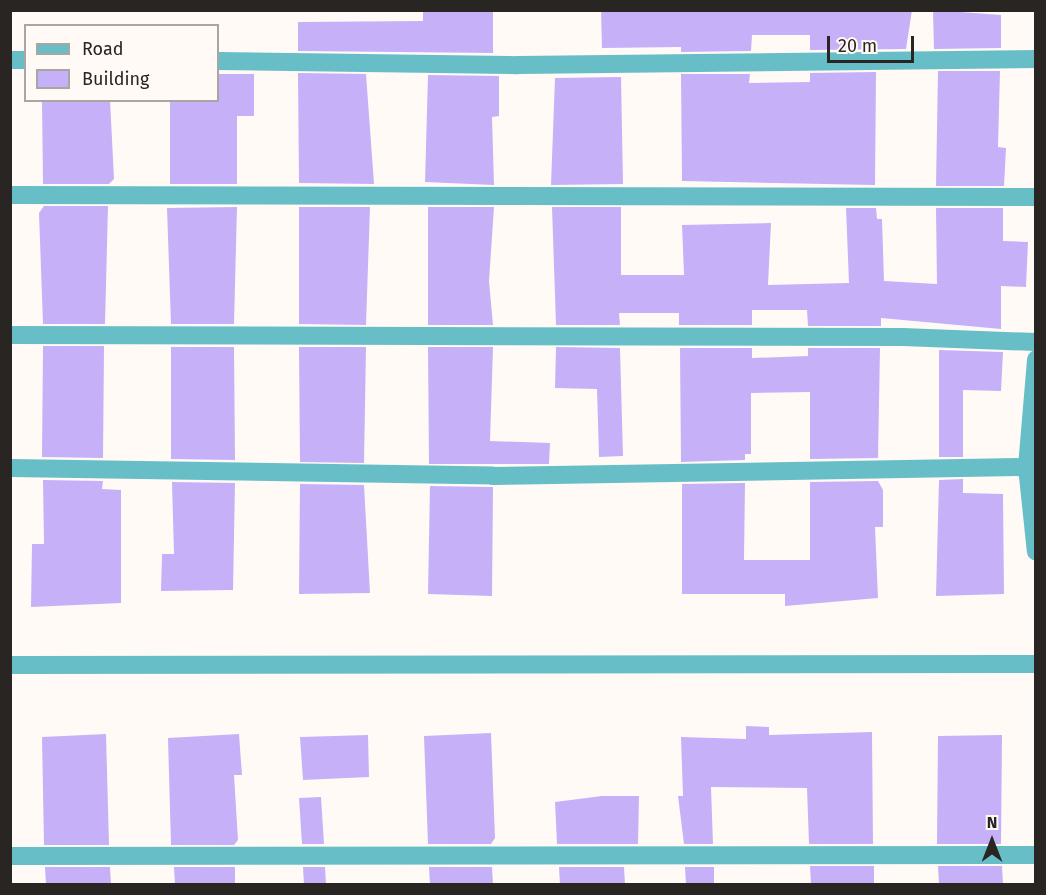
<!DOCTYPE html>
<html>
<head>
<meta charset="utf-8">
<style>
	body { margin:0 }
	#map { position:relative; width:1046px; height:895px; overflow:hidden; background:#fffaf6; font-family:"Fira Sans",sans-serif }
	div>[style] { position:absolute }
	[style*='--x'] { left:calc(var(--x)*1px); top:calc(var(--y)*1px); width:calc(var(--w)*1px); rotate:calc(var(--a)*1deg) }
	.building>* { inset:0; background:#c6b0f8 }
	.minor>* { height:18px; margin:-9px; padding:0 9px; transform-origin:9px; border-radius:9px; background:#68bec7 }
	span { translate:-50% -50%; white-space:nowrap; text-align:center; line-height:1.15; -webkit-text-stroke:4.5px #fffaf6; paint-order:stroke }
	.frame { position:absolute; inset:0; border:12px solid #292523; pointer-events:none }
	.legend { position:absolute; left:24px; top:24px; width:195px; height:78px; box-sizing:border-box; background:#fffaf6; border:2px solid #a9a5a2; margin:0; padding:8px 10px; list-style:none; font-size:18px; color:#292523 }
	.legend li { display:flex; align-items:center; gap:12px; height:30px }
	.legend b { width:30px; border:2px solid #a9a5a2 }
	.north { position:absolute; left:962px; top:811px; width:60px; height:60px; -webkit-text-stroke:4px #fffaf6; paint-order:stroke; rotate:0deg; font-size:16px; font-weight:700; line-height:24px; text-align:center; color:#292523 }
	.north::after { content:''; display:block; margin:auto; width:21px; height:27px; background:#292523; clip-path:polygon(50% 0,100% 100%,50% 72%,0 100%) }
	.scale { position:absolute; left:827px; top:36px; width:87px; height:27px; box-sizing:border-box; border:3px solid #292523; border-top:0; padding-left:8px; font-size:18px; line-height:21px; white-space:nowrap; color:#292523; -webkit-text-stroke:4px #fffaf6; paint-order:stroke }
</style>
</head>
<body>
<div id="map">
	<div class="building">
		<i style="clip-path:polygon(423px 10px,493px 10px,493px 53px,298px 51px,298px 22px,423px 21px)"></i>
		<i style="clip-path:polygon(601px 10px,912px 10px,906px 49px,810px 50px,810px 35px,752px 35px,751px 51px,681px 52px,681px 47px,602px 48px)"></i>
		<i style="clip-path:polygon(933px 10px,1001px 15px,1001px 48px,934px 49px)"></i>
		<i style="clip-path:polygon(938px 71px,1000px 71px,998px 147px,1006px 148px,1004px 186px,936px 186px)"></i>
		<i style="clip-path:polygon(876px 72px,875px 185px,682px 181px,681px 74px,750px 74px,749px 83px,810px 82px,810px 73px)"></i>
		<i style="clip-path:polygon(298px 73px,366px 74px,374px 184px,299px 183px)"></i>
		<i style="clip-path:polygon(218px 74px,254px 74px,254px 116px,237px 116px,237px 184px,170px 184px,170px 100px,218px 100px)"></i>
		<i style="clip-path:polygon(428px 75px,499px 76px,499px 116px,492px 117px,494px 185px,425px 182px)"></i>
		<i style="clip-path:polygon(621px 77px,623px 184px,551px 185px,555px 78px)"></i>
		<i style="clip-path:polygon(42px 100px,110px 100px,114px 179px,109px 184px,43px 184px)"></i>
		<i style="clip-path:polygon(44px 206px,108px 206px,105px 324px,43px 324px,39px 213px)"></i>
		<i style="clip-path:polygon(237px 207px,234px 324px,171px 324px,167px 208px)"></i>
		<i style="clip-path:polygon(299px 207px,370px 207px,366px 325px,299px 324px)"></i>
		<i style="clip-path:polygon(428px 207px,494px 207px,489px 281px,493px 325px,428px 325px)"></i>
		<i style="clip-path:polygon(552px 207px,621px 207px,621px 275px,684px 275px,682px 225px,771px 223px,768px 285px,849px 283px,846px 208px,876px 208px,877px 219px,882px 219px,884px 281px,937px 284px,936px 208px,1003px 208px,1003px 241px,1028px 242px,1026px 287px,1001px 286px,1001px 329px,881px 318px,881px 326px,808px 326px,807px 310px,752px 310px,752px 325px,679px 325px,679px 313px,619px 313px,620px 325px,556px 325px)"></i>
		<i style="clip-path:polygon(43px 346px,104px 346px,103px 458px,42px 457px)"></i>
		<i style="clip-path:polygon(171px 347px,234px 347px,235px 460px,171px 459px)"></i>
		<i style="clip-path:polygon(299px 347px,366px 347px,364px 463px,300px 462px)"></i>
		<i style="clip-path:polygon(428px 347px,493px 347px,490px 441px,550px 443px,549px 464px,429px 464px)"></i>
		<i style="clip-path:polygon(556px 347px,620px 348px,623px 456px,599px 457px,597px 389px,555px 388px)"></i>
		<i style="clip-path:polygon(680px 348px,752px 348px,752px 358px,808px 356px,808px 348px,880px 348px,878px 458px,810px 459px,810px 392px,751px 393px,751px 454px,745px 454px,745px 460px,681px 462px)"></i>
		<i style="clip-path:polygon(939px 350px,1003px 352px,1001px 391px,963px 390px,963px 457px,939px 457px)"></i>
		<i style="clip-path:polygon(963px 479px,963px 493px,1003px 494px,1004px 594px,936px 596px,939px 480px)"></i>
		<i style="clip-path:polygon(43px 480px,103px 481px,102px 489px,121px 490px,121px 603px,31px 607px,32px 544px,44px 544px)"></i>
		<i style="clip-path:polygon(878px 481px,883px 490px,883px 527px,875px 527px,878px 598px,785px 606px,785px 594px,682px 594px,682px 484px,745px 483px,744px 560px,810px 560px,810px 482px)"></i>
		<i style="clip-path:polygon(172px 482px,235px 483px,233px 590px,161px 591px,162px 554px,174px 554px)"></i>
		<i style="clip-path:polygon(300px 484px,364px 485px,370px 593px,299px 594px)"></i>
		<i style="clip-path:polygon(430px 486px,493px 487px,492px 596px,428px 594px)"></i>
		<i style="clip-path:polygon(746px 726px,769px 727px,769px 735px,872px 732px,873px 844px,809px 844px,807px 788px,711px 787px,713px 844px,684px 844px,678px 796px,683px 796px,681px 737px,746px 739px)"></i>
		<i style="clip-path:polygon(491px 733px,495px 838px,491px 844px,428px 844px,424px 736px)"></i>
		<i style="clip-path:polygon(106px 734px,109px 845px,44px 845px,42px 737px)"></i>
		<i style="clip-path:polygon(239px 734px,242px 775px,234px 775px,238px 840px,234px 845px,171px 845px,168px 738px)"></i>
		<i style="clip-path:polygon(368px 735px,369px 777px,303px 780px,300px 737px)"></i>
		<i style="clip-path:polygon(1002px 735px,1001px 844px,937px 844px,938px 736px)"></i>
		<i style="clip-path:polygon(602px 796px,639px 796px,638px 844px,557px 844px,555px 802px)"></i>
		<i style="clip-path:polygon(321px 797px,324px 844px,302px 844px,299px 798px)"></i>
		<i style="clip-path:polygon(810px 866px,874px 866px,874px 885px,811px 885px)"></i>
		<i style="clip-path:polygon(938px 866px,1002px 866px,1003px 885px,939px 885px)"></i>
		<i style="clip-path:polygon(45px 867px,110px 867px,111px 885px,46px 885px)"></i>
		<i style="clip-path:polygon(174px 867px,235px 867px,235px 885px,175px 885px)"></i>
		<i style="clip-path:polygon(303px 867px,325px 867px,326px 885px,304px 885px)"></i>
		<i style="clip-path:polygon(429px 867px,492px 867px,493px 885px,430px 885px)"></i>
		<i style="clip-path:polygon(559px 867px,624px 867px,625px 885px,560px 885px)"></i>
		<i style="clip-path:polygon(685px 867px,714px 867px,714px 885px,686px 885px)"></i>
	</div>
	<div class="minor">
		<i style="--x:10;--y:60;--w:16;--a:0"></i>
		<i style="--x:218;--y:61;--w:300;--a:0.8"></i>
		<i style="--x:518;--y:65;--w:518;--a:-0.66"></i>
		<i style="--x:10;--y:195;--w:1026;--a:0.11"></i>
		<i style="--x:10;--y:335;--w:893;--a:0.13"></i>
		<i style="--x:903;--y:337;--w:133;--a:2.2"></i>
		<i style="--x:1027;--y:467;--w:108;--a:-85.2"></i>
		<i style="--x:10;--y:468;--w:483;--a:0.9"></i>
		<i style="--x:493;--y:476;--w:534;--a:-0.97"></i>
		<i style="--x:1027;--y:467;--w:85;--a:84"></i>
		<i style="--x:10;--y:665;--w:1026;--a:-0.06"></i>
		<i style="--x:10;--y:856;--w:1026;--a:-0.06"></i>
	</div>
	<div class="frame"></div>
	<ul class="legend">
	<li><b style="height:8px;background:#68bec7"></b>Road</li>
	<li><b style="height:16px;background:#c6b0f8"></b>Building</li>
	</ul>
	<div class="north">N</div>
	<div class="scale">20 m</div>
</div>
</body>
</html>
